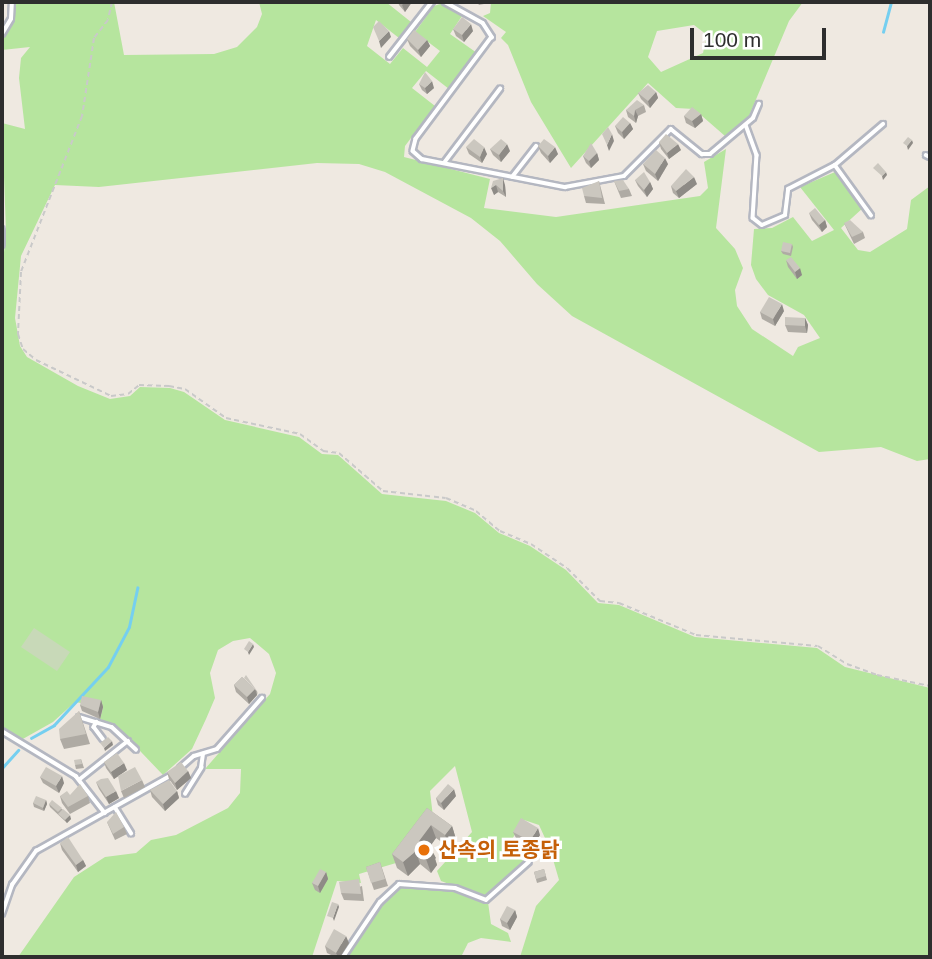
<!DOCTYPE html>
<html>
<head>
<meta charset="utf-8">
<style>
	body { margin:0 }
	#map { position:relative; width:932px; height:959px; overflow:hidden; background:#efe9e1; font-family:Helvetica,"Noto Sans KR",sans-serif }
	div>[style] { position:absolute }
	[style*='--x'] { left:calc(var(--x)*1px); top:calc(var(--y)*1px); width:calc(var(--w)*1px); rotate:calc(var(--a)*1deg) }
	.green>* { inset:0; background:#b6e59e }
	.cemetery>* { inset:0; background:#c8d9b8 }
	.stream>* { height:2.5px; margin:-1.25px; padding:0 1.25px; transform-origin:1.25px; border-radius:1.25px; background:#75cff0 }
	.path>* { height:2px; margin-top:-1px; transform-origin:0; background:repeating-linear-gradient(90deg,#c9c9c9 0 5px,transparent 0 8.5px) }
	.roads { filter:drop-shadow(2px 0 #b4b7c1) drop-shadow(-2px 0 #b4b7c1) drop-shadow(0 2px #b4b7c1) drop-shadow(0 -2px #b4b7c1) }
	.lane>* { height:3.5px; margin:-1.75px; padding:0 1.75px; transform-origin:1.75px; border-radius:1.75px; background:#fff }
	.wall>* { inset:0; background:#afaba4 }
	.shaded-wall>* { inset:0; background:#8e8b86 }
	.building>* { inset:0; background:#cbc7bf }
	.dots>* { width:19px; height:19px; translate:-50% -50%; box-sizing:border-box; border:4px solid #fff; border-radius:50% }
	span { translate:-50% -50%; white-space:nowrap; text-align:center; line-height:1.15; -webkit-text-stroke:6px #fff; paint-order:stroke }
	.food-label { font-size:21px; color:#c56008; font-weight:700 }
	.left { translate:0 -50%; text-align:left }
	.frame { position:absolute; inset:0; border:4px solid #2e2e2e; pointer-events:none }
	.scale { position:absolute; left:690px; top:28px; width:136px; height:32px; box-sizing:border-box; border:4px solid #2e2e2e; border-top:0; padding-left:9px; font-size:21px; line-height:24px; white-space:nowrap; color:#2e2e2e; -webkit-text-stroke:5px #fff; paint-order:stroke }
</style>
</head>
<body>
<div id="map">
	<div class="green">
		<i style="clip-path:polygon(15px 2px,114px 2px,124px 55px,214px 54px,237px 47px,257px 27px,262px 14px,259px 2px,386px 2px,411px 22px,399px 38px,376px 20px,367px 46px,390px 64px,403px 48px,427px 67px,440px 51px,415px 32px,434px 6px,443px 3px,462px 16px,450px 34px,477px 53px,449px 89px,426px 71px,412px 88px,435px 106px,405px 146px,404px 157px,490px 179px,484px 208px,556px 217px,700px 196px,708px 188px,704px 162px,726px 149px,716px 228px,735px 249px,743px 268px,735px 290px,737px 306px,752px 329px,793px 356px,798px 347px,820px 338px,804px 315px,768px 295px,756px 279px,751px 265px,754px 229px,772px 228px,793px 217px,812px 241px,834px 230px,800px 187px,835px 172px,864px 207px,841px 228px,858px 250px,870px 252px,907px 229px,911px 200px,930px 186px,930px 459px,917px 461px,881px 447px,819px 452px,572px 316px,537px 284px,500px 241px,471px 218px,385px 172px,359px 164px,317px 163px,99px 187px,55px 185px,21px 256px,15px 318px,20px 346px,27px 357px,78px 386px,110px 399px,130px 396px,140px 387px,170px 388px,184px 392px,225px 420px,299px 437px,322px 454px,338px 455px,382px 494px,446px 501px,475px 513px,499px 533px,530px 546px,566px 570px,598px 603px,619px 605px,695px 637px,817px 648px,845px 667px,930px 688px,930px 957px,520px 957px,536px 906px,559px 880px,550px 849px,539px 825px,524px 820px,506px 849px,525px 862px,491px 893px,482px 896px,441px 881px,437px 871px,472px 832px,455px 766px,430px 791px,433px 817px,396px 863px,359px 874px,361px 883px,337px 881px,312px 957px,18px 957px,74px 877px,105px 857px,136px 853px,151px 840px,176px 835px,228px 808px,240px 793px,241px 769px,205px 769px,270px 694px,276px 673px,269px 654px,250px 638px,233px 641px,218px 650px,210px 673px,215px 698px,206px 719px,192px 749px,163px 775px,120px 730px,100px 719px,103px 707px,75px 702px,53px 722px,21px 740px,2px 726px,2px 274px,6px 231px,2px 123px,25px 129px,19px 78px,21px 58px,30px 47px,2px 50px,2px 39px,14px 21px)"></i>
		<i style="clip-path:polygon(evenodd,491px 2px,803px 2px,789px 21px,749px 116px,725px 136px,694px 109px,676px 108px,648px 83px,571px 168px,531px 102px,508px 45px,501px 38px,506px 32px,483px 16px,490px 13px,491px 2px,694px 25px,707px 35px,703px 53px,661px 72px,648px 57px,657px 31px,694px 25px)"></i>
		<i style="clip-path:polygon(414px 885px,453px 889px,488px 902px,491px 924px,508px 933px,511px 942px,481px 938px,468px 943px,461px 957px,346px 957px,385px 899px,400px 886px)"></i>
	</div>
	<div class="cemetery">
		<i style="clip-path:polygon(34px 628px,70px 652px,57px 671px,21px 647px)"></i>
	</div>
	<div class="stream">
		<i style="--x:883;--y:32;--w:31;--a:-75"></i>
		<i style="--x:31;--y:738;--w:26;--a:-29"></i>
		<i style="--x:54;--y:725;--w:79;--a:-47"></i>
		<i style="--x:108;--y:667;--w:45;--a:-62.3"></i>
		<i style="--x:129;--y:627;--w:40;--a:-78"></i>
		<i style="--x:2;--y:768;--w:24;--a:-48"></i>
	</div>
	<div class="path">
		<i style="--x:112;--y:2;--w:18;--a:103"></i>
		<i style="--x:108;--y:20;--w:23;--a:128"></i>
		<i style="--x:94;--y:38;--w:79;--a:98.7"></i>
		<i style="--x:82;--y:116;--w:168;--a:111.4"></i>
		<i style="--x:21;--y:272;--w:62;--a:92.8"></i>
		<i style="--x:18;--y:334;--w:16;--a:72"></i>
		<i style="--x:23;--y:349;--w:17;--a:40"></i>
		<i style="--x:36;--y:360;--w:83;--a:25.6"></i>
		<i style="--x:111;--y:396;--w:17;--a:-7"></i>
		<i style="--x:128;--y:394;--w:14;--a:-39"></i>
		<i style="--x:139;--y:385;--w:30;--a:2"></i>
		<i style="--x:169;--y:386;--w:16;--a:11"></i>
		<i style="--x:185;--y:389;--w:50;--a:35.3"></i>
		<i style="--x:226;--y:418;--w:76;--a:12.2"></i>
		<i style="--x:300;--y:434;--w:29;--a:36"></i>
		<i style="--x:323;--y:451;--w:16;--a:7"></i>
		<i style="--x:339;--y:453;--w:58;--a:40.8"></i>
		<i style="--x:383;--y:491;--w:63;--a:6.3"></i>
		<i style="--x:446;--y:498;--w:33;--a:23"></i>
		<i style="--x:476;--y:511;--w:31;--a:40"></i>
		<i style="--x:500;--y:531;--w:34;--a:23"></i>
		<i style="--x:531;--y:544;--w:43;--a:33.7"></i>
		<i style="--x:567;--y:568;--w:47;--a:45"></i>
		<i style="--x:600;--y:601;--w:19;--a:6"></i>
		<i style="--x:619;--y:603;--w:83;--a:22.6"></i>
		<i style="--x:696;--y:635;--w:122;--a:5.2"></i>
		<i style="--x:818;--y:646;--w:34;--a:32"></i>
		<i style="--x:847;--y:664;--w:32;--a:20"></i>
		<i style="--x:877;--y:675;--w:54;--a:11.7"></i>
	</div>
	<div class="roads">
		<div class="lane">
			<i style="--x:445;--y:2;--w:43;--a:28.9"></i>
			<i style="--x:483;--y:23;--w:17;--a:57"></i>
			<i style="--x:492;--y:37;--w:127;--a:126.7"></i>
			<i style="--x:416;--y:139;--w:12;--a:104"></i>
			<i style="--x:413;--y:151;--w:12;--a:42"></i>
			<i style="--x:422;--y:159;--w:146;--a:11.1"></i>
			<i style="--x:565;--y:187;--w:60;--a:-10.6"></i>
			<i style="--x:624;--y:176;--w:66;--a:-45"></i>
			<i style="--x:671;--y:129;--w:40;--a:39"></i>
			<i style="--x:702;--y:154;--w:8;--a:0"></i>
			<i style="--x:710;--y:154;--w:56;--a:-39.9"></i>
			<i style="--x:753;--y:118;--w:15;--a:-67"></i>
			<i style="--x:2;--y:34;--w:17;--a:-59"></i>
			<i style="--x:11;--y:19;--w:17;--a:-87"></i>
			<i style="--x:389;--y:57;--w:70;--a:-52"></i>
			<i style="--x:746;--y:125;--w:32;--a:70"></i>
			<i style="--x:757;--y:155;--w:63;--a:93.6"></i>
			<i style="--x:753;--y:218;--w:11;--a:38"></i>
			<i style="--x:762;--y:225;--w:25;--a:-23"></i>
			<i style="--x:785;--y:215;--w:26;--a:-83"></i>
			<i style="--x:788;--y:189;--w:53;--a:-27.1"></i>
			<i style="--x:835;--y:165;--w:63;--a:-40.5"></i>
			<i style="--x:926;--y:155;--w:4;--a:27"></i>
			<i style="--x:444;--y:163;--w:93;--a:-52.9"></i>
			<i style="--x:835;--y:165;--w:62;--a:54.2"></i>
			<i style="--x:512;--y:177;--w:39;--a:-52"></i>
			<i style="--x:2;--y:229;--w:16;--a:90"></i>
			<i style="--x:79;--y:717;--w:34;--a:17"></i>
			<i style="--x:112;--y:727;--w:33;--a:43"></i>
			<i style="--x:97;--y:722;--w:6;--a:121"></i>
			<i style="--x:94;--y:727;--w:15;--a:53"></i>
			<i style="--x:2;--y:731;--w:87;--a:31.3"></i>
			<i style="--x:76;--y:776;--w:47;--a:51.9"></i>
			<i style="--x:180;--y:768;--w:18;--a:-41"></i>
			<i style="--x:194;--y:756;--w:24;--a:-17"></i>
			<i style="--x:217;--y:749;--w:68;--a:-48.6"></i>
			<i style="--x:80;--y:779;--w:61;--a:-38.4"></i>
			<i style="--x:185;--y:794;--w:31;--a:-58"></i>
			<i style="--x:201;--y:768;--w:14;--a:-82"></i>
			<i style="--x:115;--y:807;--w:31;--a:58"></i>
			<i style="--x:2;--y:914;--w:31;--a:-71"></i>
			<i style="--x:12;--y:885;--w:42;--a:-54.8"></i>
			<i style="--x:36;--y:851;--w:156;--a:-29.2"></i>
			<i style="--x:343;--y:957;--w:66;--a:-56.1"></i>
			<i style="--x:380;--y:902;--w:26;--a:-43"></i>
			<i style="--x:399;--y:884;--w:56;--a:4.1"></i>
			<i style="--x:455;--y:888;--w:33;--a:21"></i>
			<i style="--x:486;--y:900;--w:57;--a:-41.5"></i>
		</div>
	</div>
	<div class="wall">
		<i style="clip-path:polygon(398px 2px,412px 2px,405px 12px,399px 5px)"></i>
		<i style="clip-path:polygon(477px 2px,489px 2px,489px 3px,479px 5px)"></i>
		<i style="clip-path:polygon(453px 29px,473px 31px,464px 42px,456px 36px)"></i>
		<i style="clip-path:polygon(407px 39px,427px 40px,430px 46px,421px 57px,410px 46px)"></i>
		<i style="clip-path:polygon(419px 84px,434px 88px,427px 94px,422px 90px)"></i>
		<i style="clip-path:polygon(656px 92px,658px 98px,650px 108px,641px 99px,638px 93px)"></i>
		<i style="clip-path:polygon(644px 105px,646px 112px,638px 116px,636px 123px,628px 117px,626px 110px)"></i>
		<i style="clip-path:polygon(701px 114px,703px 121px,695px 128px,686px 123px,684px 116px)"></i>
		<i style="clip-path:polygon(630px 123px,633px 129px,624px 139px,618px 133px,615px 126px)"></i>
		<i style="clip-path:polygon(659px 142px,681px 150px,669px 159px,661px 149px)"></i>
		<i style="clip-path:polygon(538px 146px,558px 154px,550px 163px,541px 153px)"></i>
		<i style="clip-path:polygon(466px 147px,487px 154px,482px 163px,469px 154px)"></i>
		<i style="clip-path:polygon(490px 149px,510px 151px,501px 162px,493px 155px)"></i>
		<i style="clip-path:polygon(597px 153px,599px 160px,591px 168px,586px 163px,583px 156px)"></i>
		<i style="clip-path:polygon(643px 164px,668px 164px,658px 181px,646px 171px)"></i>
		<i style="clip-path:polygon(635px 180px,650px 182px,653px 189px,647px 197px,638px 186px)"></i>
		<i style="clip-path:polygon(493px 181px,505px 185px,506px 197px,498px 192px,494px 195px)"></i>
		<i style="clip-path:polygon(599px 181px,605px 204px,586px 203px,584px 196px)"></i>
		<i style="clip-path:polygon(614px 181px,629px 189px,632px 196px,621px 198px)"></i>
		<i style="clip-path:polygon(697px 184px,679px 198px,673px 193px,671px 186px)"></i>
		<i style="clip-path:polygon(809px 213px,825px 220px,827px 227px,822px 232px,812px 220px)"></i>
		<i style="clip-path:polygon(844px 223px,863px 232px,865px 238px,854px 244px)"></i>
		<i style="clip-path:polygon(792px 244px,793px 247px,791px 256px,783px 254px,781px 251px)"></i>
		<i style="clip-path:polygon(786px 260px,802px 275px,797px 279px,788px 267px)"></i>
		<i style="clip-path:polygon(784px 311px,775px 326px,762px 319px,760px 312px)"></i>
		<i style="clip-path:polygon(805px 318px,808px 325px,807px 333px,788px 332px,785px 325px)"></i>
		<i style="clip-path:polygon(242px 677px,257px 691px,258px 695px,257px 693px,257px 695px,249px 704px,236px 692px,234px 685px)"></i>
		<i style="clip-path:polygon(101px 700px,103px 707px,100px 719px,82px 711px,80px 705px)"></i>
		<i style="clip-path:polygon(79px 711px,90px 744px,64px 749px,60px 739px)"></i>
		<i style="clip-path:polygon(81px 759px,84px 768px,76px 769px,75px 765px)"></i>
		<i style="clip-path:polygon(104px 762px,127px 770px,114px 779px,106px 768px)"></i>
		<i style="clip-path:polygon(188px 771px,191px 778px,177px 790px,169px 779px,167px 772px)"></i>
		<i style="clip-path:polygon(40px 777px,64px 783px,59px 793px,43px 783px)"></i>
		<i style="clip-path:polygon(142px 780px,145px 787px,124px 798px,121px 791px)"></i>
		<i style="clip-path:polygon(96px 782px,119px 798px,109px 804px,99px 789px)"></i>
		<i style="clip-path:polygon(150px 790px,177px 791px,179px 798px,165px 811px,152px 797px)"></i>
		<i style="clip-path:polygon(60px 796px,88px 796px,90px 803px,70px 814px,62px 803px)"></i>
		<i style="clip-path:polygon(456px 796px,444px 810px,438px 805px,436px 798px)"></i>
		<i style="clip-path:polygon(46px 800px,47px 804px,44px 811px,34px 807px,33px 803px)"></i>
		<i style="clip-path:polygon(49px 804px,62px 809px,71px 819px,67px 823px,50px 807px)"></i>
		<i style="clip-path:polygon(427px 808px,452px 826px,456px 839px,450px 848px,436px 838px,428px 849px,434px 854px,437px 865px,431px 873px,420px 864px,408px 876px,397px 868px,392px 854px)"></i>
		<i style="clip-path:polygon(107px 822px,124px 827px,127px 834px,115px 840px)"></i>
		<i style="clip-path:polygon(513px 832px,540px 835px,532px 848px,516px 838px)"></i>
		<i style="clip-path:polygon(60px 843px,83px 860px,86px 866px,78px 872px,62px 850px)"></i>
		<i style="clip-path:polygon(380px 862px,388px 886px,374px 890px,366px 867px)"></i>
		<i style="clip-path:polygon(544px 869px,547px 880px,537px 883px,534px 872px)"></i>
		<i style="clip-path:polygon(326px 872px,328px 879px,320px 893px,315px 890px,312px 883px)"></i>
		<i style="clip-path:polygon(362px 886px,364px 901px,344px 900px,341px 893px)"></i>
		<i style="clip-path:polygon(515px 910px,517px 917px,510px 930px,502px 926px,500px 919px)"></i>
		<i style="clip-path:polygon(349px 943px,340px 957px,335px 957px,327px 953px,325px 946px)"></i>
	</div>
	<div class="shaded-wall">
		<i style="clip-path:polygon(405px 2px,412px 2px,405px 12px,402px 5px)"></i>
		<i style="clip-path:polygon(471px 24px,473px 31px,464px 42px,462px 35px)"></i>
		<i style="clip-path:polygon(389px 31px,391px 37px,381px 48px,379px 41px)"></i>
		<i style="clip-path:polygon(427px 40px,430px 46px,421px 57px,418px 50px)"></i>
		<i style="clip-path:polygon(432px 81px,434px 88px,427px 94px,425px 88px)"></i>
		<i style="clip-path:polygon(656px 92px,658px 98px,650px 108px,648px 101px)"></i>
		<i style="clip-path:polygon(635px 110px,638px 116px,636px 123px,634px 116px)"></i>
		<i style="clip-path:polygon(701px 114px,703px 121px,695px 128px,692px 121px)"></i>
		<i style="clip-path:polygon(630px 123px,633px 129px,624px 139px,622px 132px)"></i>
		<i style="clip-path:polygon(612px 134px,614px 141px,609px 151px,607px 145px)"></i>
		<i style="clip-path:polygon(912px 140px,913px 143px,908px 150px,907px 146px)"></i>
		<i style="clip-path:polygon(507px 144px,510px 151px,501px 162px,499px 155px)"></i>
		<i style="clip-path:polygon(678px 144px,681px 150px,669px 159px,667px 153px)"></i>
		<i style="clip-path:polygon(484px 147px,487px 154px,482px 163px,480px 157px)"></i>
		<i style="clip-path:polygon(555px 147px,558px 154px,550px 163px,548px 156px)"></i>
		<i style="clip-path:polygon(597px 153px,599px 160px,591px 168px,589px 161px)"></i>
		<i style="clip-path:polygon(665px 158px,668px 164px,658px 181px,655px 174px)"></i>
		<i style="clip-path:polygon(886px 172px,887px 175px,883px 180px,882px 176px)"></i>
		<i style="clip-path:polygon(694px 177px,697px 184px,679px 198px,676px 191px)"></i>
		<i style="clip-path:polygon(503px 178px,505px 185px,506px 197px,503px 191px)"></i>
		<i style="clip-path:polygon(650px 182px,653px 189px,647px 197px,644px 190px)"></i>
		<i style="clip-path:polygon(496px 185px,498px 192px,494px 195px,491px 188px)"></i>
		<i style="clip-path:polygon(825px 220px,827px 227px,822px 232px,819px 225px)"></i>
		<i style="clip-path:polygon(800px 268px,802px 275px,797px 279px,795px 272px)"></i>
		<i style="clip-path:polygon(782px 304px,784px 311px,775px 326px,773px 319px)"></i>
		<i style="clip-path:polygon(805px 318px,808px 325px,807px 333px,805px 326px)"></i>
		<i style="clip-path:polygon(253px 644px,254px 647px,249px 655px,248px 652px)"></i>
		<i style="clip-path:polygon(255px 689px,257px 695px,249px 704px,247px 697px)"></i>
		<i style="clip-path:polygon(101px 700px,103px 707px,100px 719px,98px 712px)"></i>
		<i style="clip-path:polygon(112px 741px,113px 745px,105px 751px,104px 748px)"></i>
		<i style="clip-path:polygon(124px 763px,127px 770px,114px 779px,111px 772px)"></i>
		<i style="clip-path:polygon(188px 771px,191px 778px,177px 790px,175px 783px)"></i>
		<i style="clip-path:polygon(62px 776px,64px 783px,59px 793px,56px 786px)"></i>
		<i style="clip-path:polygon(454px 789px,456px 796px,444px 810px,441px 803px)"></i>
		<i style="clip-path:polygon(116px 791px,119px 798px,109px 804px,106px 797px)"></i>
		<i style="clip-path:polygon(177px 791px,179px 798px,165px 811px,163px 804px)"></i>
		<i style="clip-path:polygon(46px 800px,47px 804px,44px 811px,43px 808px)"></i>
		<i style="clip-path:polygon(70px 815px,71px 819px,67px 823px,65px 820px)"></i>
		<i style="clip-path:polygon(431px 825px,436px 838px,424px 855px,419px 841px)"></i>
		<i style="clip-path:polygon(452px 826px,456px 839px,450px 848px,445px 835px)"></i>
		<i style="clip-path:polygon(538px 828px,540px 835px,532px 848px,530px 841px)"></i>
		<i style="clip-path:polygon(416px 851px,420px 864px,408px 876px,403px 862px)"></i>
		<i style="clip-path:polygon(432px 851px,436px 858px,435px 859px,437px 865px,431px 873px,426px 859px)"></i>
		<i style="clip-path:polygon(83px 860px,86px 866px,78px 872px,76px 865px)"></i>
		<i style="clip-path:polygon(326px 872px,328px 879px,320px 893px,318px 886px)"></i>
		<i style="clip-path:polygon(338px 904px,339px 907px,334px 921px,333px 918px)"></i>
		<i style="clip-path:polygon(515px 910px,517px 917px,510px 930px,507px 923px)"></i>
		<i style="clip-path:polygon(346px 936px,349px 943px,340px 957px,338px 957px,336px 953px)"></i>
	</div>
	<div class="building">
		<i style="clip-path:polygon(462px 17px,471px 24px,462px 35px,453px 29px)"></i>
		<i style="clip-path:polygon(379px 21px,389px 31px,379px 41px,373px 27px)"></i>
		<i style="clip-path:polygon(414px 30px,427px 40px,418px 50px,407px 39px)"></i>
		<i style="clip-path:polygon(425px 72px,432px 81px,425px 88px,419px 84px)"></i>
		<i style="clip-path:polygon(648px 85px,656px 92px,648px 101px,638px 93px)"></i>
		<i style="clip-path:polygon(637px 100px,644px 105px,635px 110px,634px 116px,626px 110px)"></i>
		<i style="clip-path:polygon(692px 107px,701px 114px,692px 121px,684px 116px)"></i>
		<i style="clip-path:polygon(623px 117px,630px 123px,622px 132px,615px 126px)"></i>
		<i style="clip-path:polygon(608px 127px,612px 134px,607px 145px,602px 134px)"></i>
		<i style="clip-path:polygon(666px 134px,678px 144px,667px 153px,659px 142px)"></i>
		<i style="clip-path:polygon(908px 137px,912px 140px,907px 146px,903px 143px)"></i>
		<i style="clip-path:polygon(474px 139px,484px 147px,480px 157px,466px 147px)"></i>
		<i style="clip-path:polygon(501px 139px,507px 144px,499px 155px,490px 149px)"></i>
		<i style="clip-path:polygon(544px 139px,555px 147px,548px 156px,538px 146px)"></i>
		<i style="clip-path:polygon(591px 143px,597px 153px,589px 161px,583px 156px)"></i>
		<i style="clip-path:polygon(656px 150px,665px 158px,655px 174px,643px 164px)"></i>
		<i style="clip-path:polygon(878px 163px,886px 172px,882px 176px,873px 168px)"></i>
		<i style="clip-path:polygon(686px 169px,694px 177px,676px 191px,671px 186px)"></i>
		<i style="clip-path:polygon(644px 172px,650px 182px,644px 190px,635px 180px)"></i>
		<i style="clip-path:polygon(503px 178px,503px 191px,496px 185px,491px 188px,493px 181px)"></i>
		<i style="clip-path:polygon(623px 180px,629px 189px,619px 191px,614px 181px)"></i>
		<i style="clip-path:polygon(599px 181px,602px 198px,584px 196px,582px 188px)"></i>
		<i style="clip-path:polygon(815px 208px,825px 220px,819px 225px,809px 213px)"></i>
		<i style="clip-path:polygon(850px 220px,863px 232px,852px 237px,844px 223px)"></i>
		<i style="clip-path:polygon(783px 242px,792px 244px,790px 253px,781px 251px)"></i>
		<i style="clip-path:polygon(791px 257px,800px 268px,795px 272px,786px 260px)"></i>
		<i style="clip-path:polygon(769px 297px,782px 304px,773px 319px,760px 312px)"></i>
		<i style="clip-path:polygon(785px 317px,805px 318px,805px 326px,785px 325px)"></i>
		<i style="clip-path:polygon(249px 641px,253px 644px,248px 652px,244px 649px)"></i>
		<i style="clip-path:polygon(246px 675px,257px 691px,244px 678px)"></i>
		<i style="clip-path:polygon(242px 677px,255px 689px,247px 697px,234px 685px)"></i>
		<i style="clip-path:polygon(82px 696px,101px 700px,98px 712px,80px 705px)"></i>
		<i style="clip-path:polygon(79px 711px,86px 734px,60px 739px,59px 729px)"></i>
		<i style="clip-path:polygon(108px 737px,112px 741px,104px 748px,100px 743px)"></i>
		<i style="clip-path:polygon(117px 753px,124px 763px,111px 772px,104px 762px)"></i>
		<i style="clip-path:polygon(81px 759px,82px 764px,75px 765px,74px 760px)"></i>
		<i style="clip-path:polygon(181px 762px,188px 771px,175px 783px,167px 772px)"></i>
		<i style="clip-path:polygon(46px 767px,62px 776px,56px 786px,40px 777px)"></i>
		<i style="clip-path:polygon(135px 767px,142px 780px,121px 791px,118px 776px)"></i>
		<i style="clip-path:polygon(108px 778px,116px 791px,106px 797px,96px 782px,101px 779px)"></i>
		<i style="clip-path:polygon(169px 780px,177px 791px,163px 804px,150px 790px)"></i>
		<i style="clip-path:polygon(80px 784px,88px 796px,68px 807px,60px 796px,67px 791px,70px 795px)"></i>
		<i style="clip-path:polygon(448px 784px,454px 789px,441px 803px,436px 798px)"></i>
		<i style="clip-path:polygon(36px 796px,46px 800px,43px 808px,33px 803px)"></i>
		<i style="clip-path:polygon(52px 800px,62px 808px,58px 812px,49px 804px)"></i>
		<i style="clip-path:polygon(427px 808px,452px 826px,445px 835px,431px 825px,419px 841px,432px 851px,426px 859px,416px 851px,403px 862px,392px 854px)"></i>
		<i style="clip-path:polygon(63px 809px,70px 815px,65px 820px,58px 814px)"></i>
		<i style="clip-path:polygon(116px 812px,124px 827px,113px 834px,107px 822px)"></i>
		<i style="clip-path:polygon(521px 818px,538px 828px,530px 841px,513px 832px)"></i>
		<i style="clip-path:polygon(68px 837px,83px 860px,76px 865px,60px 843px)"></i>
		<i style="clip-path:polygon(380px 862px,385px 879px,371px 883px,366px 867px)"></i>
		<i style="clip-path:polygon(320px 869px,326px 872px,318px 886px,312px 883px)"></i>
		<i style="clip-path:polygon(544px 869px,546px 876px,536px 879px,534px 872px)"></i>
		<i style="clip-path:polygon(359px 879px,361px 894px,341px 893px,339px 882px)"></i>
		<i style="clip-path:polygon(332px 902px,338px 904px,333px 918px,327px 916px)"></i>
		<i style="clip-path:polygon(507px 906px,515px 910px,507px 923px,500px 919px)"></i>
		<i style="clip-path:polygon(334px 929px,346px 936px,336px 953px,325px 946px)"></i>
	</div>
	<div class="dots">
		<i style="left:424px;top:850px;background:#e8710a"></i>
	</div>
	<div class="food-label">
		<span class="left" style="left:438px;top:850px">산속의 토종닭</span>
	</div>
	<div class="frame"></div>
	<div class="scale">100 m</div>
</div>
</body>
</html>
